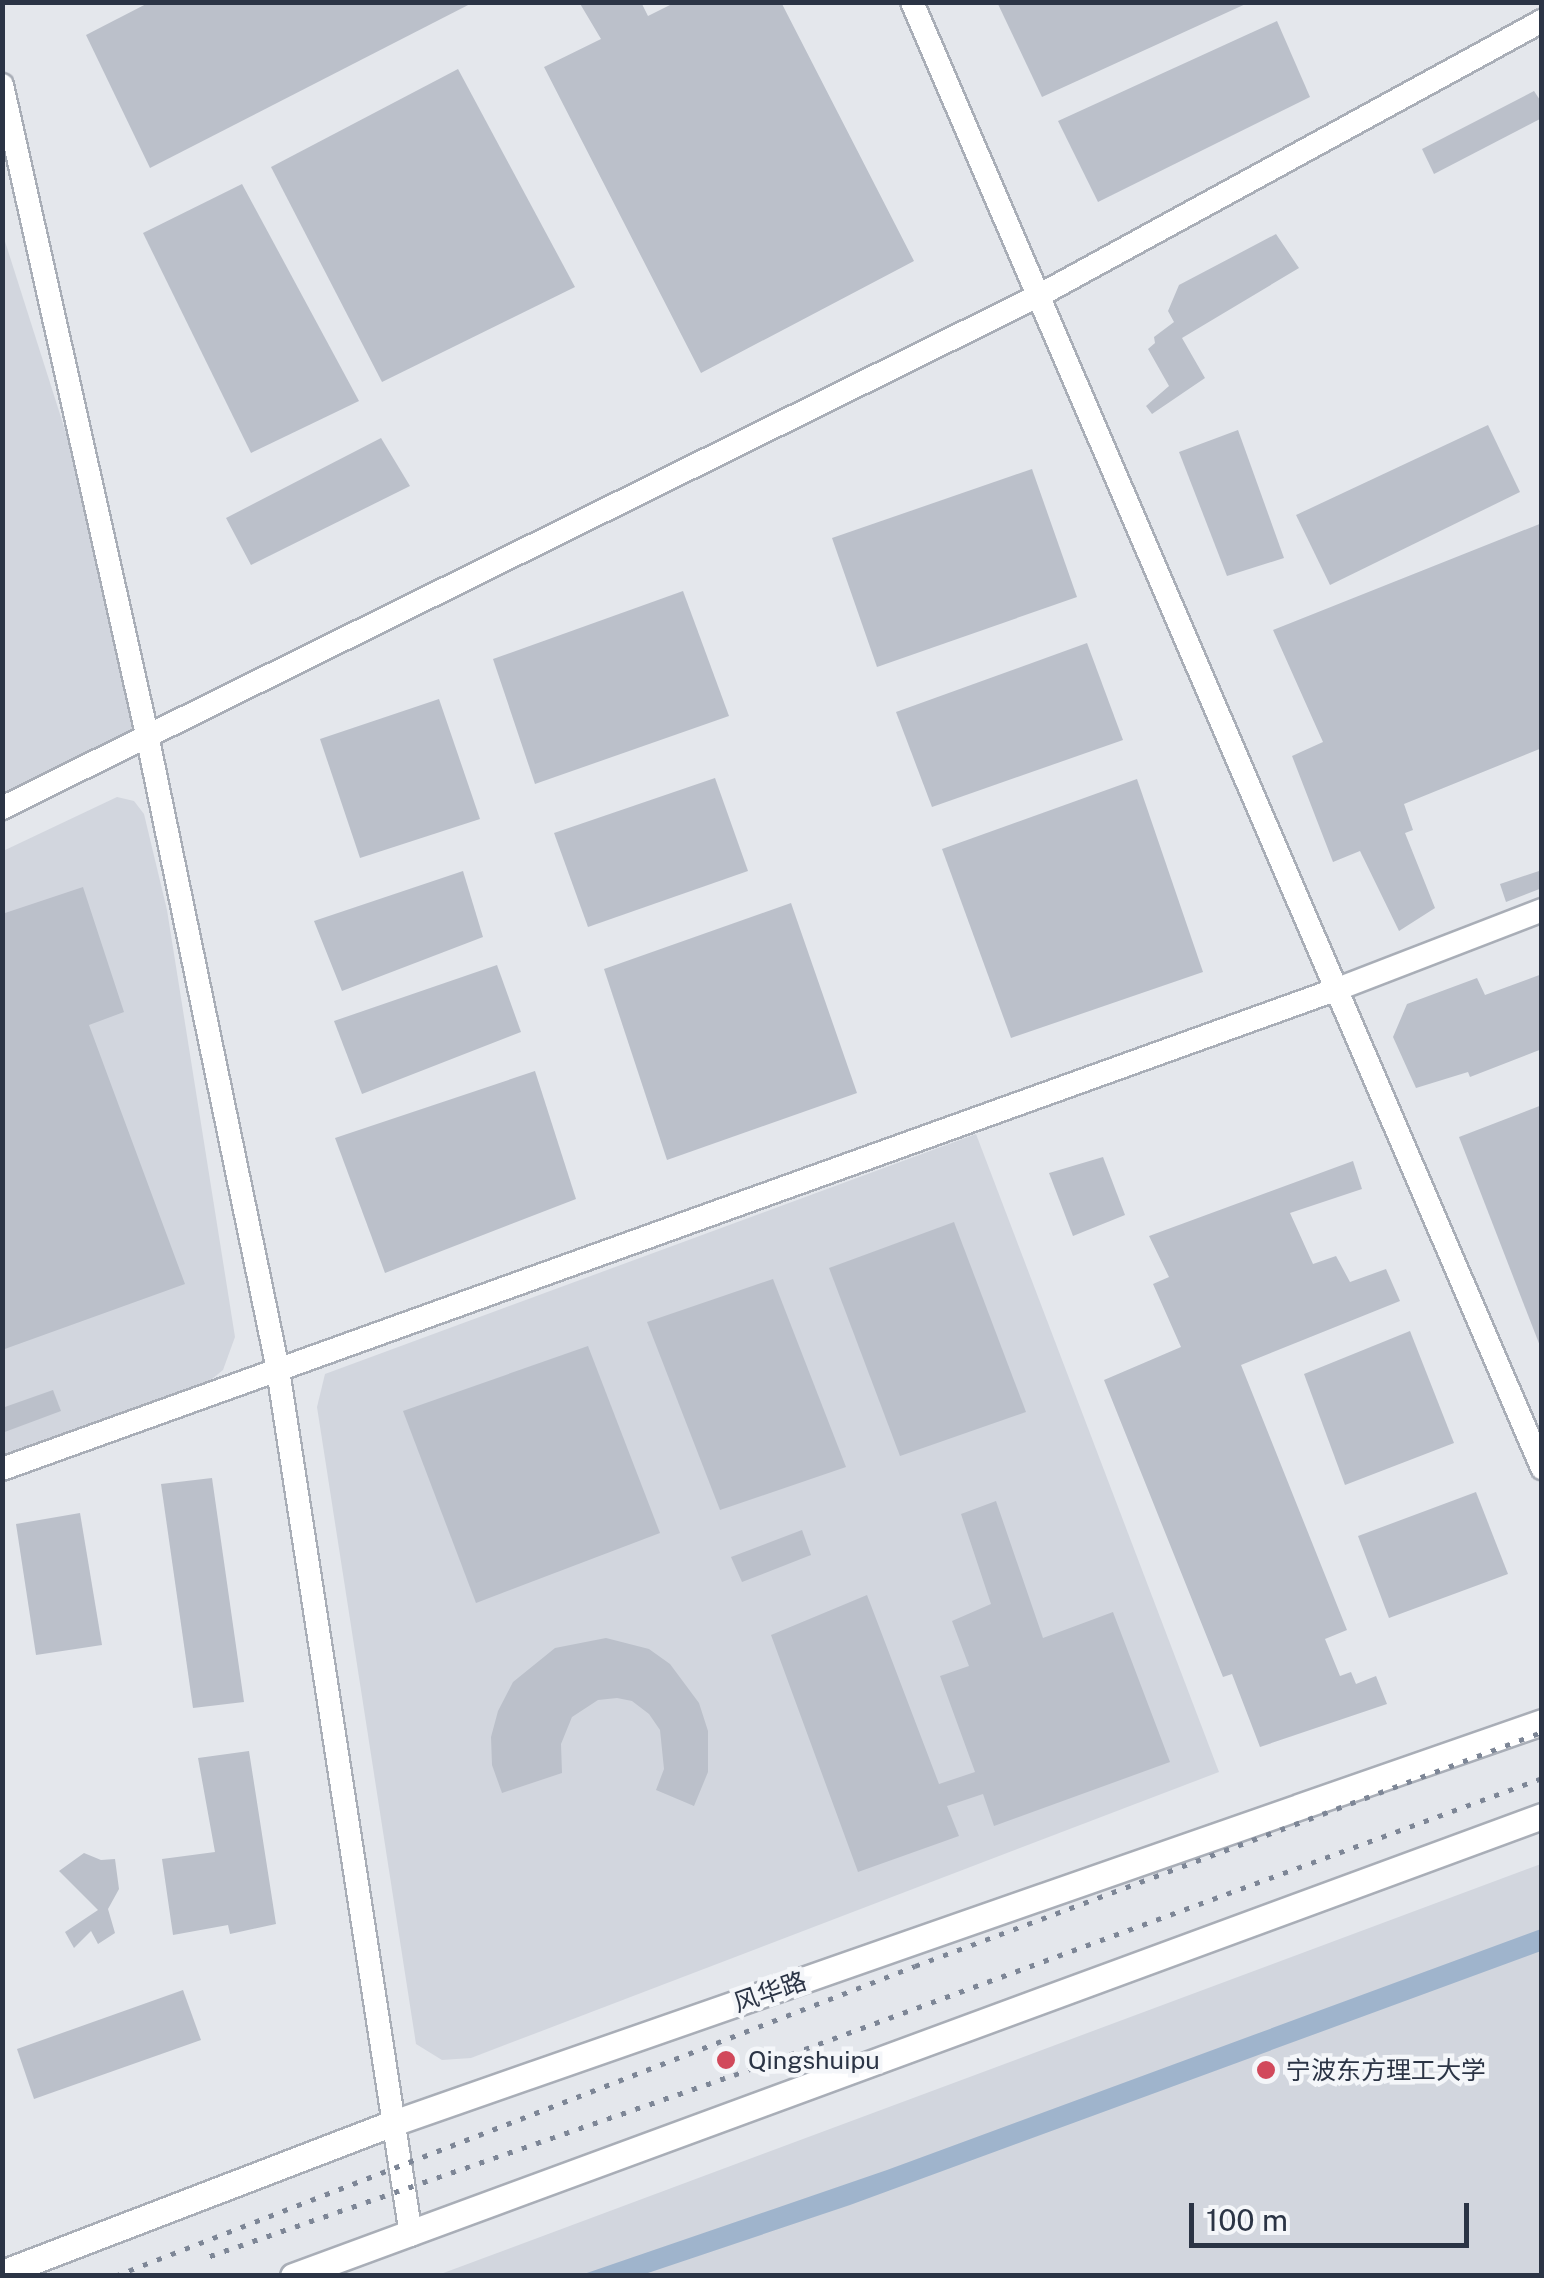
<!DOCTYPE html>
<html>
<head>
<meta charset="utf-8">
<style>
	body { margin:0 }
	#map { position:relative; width:1544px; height:2278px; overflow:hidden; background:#e4e7ec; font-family:"Public Sans","Noto Sans SC",sans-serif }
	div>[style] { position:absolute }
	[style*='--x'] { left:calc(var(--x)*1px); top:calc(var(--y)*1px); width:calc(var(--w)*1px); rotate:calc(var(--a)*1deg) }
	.built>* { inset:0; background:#d2d6de }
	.water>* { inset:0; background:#9fb4cc }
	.building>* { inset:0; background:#bbc0ca }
	.roads { filter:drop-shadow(2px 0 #a9aeb7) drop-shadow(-2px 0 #a9aeb7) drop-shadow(0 2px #a9aeb7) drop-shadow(0 -2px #a9aeb7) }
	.secondary>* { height:22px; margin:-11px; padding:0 11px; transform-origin:11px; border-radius:11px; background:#fff }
	.primary>* { height:25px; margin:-12.5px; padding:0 12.5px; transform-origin:12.5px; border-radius:12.5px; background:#fff }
	.rail>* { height:5px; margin-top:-2.5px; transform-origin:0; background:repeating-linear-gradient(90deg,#7d8696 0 5px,transparent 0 15px) }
	.dots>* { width:28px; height:28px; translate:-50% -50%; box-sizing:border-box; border:5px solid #f4f6f9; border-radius:50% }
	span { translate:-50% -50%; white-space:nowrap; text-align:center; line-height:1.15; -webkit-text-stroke:9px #f4f6f9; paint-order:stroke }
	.street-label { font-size:25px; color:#2b3445 }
	.poi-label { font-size:25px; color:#2b3445 }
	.left { translate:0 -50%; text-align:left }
	.frame { position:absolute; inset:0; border:5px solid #2b3445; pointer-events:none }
	.scale { position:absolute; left:1189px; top:2203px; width:280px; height:45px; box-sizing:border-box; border:5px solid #2b3445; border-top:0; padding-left:12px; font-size:30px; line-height:35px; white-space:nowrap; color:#2b3445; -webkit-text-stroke:8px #f4f6f9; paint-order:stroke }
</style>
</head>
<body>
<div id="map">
	<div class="built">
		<i style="clip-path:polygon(2px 232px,158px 722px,2px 797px)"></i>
		<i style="clip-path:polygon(117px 797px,134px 801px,144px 814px,167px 910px,235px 1337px,223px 1370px,201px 1388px,3px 1457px,3px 851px)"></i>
		<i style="clip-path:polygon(976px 1134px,1219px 1772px,471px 2058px,442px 2060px,416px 2044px,317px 1407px,325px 1374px)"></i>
		<i style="clip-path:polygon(1541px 1864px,1541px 2275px,438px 2275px)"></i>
	</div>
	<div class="water">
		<i style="clip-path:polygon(1541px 1929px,1541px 1951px,850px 2205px,642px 2275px,581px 2275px,887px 2170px)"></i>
	</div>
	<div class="building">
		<i style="clip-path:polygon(150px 2px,474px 2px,150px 168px,86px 35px)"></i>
		<i style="clip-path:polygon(579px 2px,641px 2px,648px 16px,676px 2px,781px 2px,914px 261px,701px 373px,544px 67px,601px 39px)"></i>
		<i style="clip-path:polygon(997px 2px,1250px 2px,1042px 97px)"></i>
		<i style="clip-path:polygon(1277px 21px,1310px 97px,1098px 202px,1058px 121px)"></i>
		<i style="clip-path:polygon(458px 69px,575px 287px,382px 382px,271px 167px)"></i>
		<i style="clip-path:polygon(1534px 91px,1542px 103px,1542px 118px,1434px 174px,1422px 149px)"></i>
		<i style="clip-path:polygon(242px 184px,359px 401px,251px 453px,143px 233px)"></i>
		<i style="clip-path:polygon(1276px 234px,1299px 268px,1182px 338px,1205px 378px,1152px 414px,1146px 406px,1169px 386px,1148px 349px,1155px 343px,1154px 337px,1174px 322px,1168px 311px,1179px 285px)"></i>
		<i style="clip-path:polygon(1488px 425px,1520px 492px,1330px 585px,1296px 515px)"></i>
		<i style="clip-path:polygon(1238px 430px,1284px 558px,1227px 576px,1179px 452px)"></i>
		<i style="clip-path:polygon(381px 438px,410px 486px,251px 565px,226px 518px)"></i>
		<i style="clip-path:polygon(1032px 469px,1077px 597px,877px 667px,832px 538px)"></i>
		<i style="clip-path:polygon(1542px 523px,1542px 748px,1404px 804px,1413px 830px,1405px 833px,1435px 908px,1399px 931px,1360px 851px,1333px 862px,1292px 756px,1323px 742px,1273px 630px)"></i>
		<i style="clip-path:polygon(683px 591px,729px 716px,535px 784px,493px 659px)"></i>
		<i style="clip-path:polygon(1087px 643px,1123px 740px,932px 807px,896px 712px)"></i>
		<i style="clip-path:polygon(439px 699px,480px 819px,360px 858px,320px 739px)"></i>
		<i style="clip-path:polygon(715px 778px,748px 871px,588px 927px,554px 833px)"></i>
		<i style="clip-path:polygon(1137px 779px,1203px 972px,1011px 1038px,942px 849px)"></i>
		<i style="clip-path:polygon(1542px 870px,1542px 888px,1506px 902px,1500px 884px)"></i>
		<i style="clip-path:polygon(463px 871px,483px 937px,342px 991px,314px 921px)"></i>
		<i style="clip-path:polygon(83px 887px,124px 1012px,89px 1025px,185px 1284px,2px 1350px,2px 914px)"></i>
		<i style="clip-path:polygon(791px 903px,857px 1093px,667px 1160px,604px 969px)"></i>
		<i style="clip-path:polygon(497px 965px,521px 1032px,362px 1094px,334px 1021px)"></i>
		<i style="clip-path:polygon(1542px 974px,1542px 1049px,1470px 1077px,1468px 1072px,1416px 1088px,1393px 1037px,1407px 1004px,1477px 978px,1485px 995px)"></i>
		<i style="clip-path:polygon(535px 1071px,576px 1199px,385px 1273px,335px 1138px)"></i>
		<i style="clip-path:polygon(1542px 1105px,1542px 1346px,1540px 1346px,1459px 1137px)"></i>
		<i style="clip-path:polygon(1103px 1157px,1125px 1215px,1073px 1236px,1049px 1173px)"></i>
		<i style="clip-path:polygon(1353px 1161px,1362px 1189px,1290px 1213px,1313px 1264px,1336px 1256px,1350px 1282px,1386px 1269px,1400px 1301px,1241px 1365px,1347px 1630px,1325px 1639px,1340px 1676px,1351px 1672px,1356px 1684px,1376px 1676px,1387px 1704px,1260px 1747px,1232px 1674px,1223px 1677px,1104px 1380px,1181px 1347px,1153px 1284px,1169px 1277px,1149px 1236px)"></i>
		<i style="clip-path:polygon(954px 1222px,1026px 1412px,900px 1456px,829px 1268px)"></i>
		<i style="clip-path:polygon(773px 1279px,846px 1467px,720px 1510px,647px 1322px)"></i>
		<i style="clip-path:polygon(1410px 1331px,1454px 1443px,1345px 1485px,1304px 1374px)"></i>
		<i style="clip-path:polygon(588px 1346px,660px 1533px,476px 1603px,403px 1411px)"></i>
		<i style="clip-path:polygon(53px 1390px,61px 1411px,2px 1433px,2px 1408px)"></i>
		<i style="clip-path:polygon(212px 1478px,244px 1702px,193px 1708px,161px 1484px)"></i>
		<i style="clip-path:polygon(1476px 1492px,1508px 1574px,1389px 1618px,1358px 1536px)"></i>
		<i style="clip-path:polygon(996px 1501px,1043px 1638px,1113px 1612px,1170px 1762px,994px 1826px,983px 1794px,947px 1806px,959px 1836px,858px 1872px,771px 1635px,867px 1595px,939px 1784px,975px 1772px,940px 1676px,969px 1666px,952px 1621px,991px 1604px,961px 1514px)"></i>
		<i style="clip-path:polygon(80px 1513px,102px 1645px,36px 1655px,16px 1524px)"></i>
		<i style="clip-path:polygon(802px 1530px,811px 1555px,742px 1582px,731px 1557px)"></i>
		<i style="clip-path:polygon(606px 1638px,649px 1649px,670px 1664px,699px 1703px,708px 1731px,708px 1772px,694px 1806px,656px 1790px,664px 1769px,660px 1730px,649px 1714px,632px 1701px,617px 1698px,598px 1700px,572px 1717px,561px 1744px,562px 1773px,502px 1793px,492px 1765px,491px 1737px,498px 1711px,513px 1682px,555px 1648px)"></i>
		<i style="clip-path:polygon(249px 1751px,276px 1924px,230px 1934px,228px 1925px,173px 1935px,162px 1859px,215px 1852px,198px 1758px)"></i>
		<i style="clip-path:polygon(84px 1853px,101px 1860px,115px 1859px,119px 1889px,108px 1909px,115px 1933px,98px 1944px,91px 1931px,74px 1948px,65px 1932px,98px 1910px,59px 1871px)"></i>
		<i style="clip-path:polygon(183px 1990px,201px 2040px,34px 2099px,17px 2049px)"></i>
	</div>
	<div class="roads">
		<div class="secondary">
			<i style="--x:912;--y:2;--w:1596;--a:66.74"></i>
			<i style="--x:2;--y:85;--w:666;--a:77.42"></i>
			<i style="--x:147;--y:735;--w:648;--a:78.34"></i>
			<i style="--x:278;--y:1370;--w:875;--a:81.26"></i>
			<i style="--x:2;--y:808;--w:1158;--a:-26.3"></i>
			<i style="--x:1040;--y:295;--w:572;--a:-28.63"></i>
			<i style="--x:2;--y:1469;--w:1416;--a:-19.77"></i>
			<i style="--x:1335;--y:990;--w:222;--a:-21.1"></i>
		</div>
		<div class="primary">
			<i style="--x:2;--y:2273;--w:422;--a:-21"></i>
			<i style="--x:396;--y:2122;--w:1214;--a:-19.24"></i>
			<i style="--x:293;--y:2276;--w:1331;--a:-20.22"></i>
		</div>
	</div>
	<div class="rail">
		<i style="--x:210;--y:2256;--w:554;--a:-19.06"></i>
		<i style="--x:734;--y:2075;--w:861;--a:-20.18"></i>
		<i style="--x:115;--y:2276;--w:858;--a:-21.18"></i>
		<i style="--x:915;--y:1966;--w:669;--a:-20.47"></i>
	</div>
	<div class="dots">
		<i style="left:726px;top:2060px;background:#d1495b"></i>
		<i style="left:1266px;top:2070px;background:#d1495b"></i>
	</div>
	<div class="street-label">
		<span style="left:770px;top:1992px;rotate:-19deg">风华路</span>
	</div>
	<div class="poi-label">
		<span class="left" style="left:748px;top:2060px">Qingshuipu</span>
		<span class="left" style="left:1286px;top:2070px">宁波东方理工大学</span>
	</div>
	<div class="frame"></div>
	<div class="scale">100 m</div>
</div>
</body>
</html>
